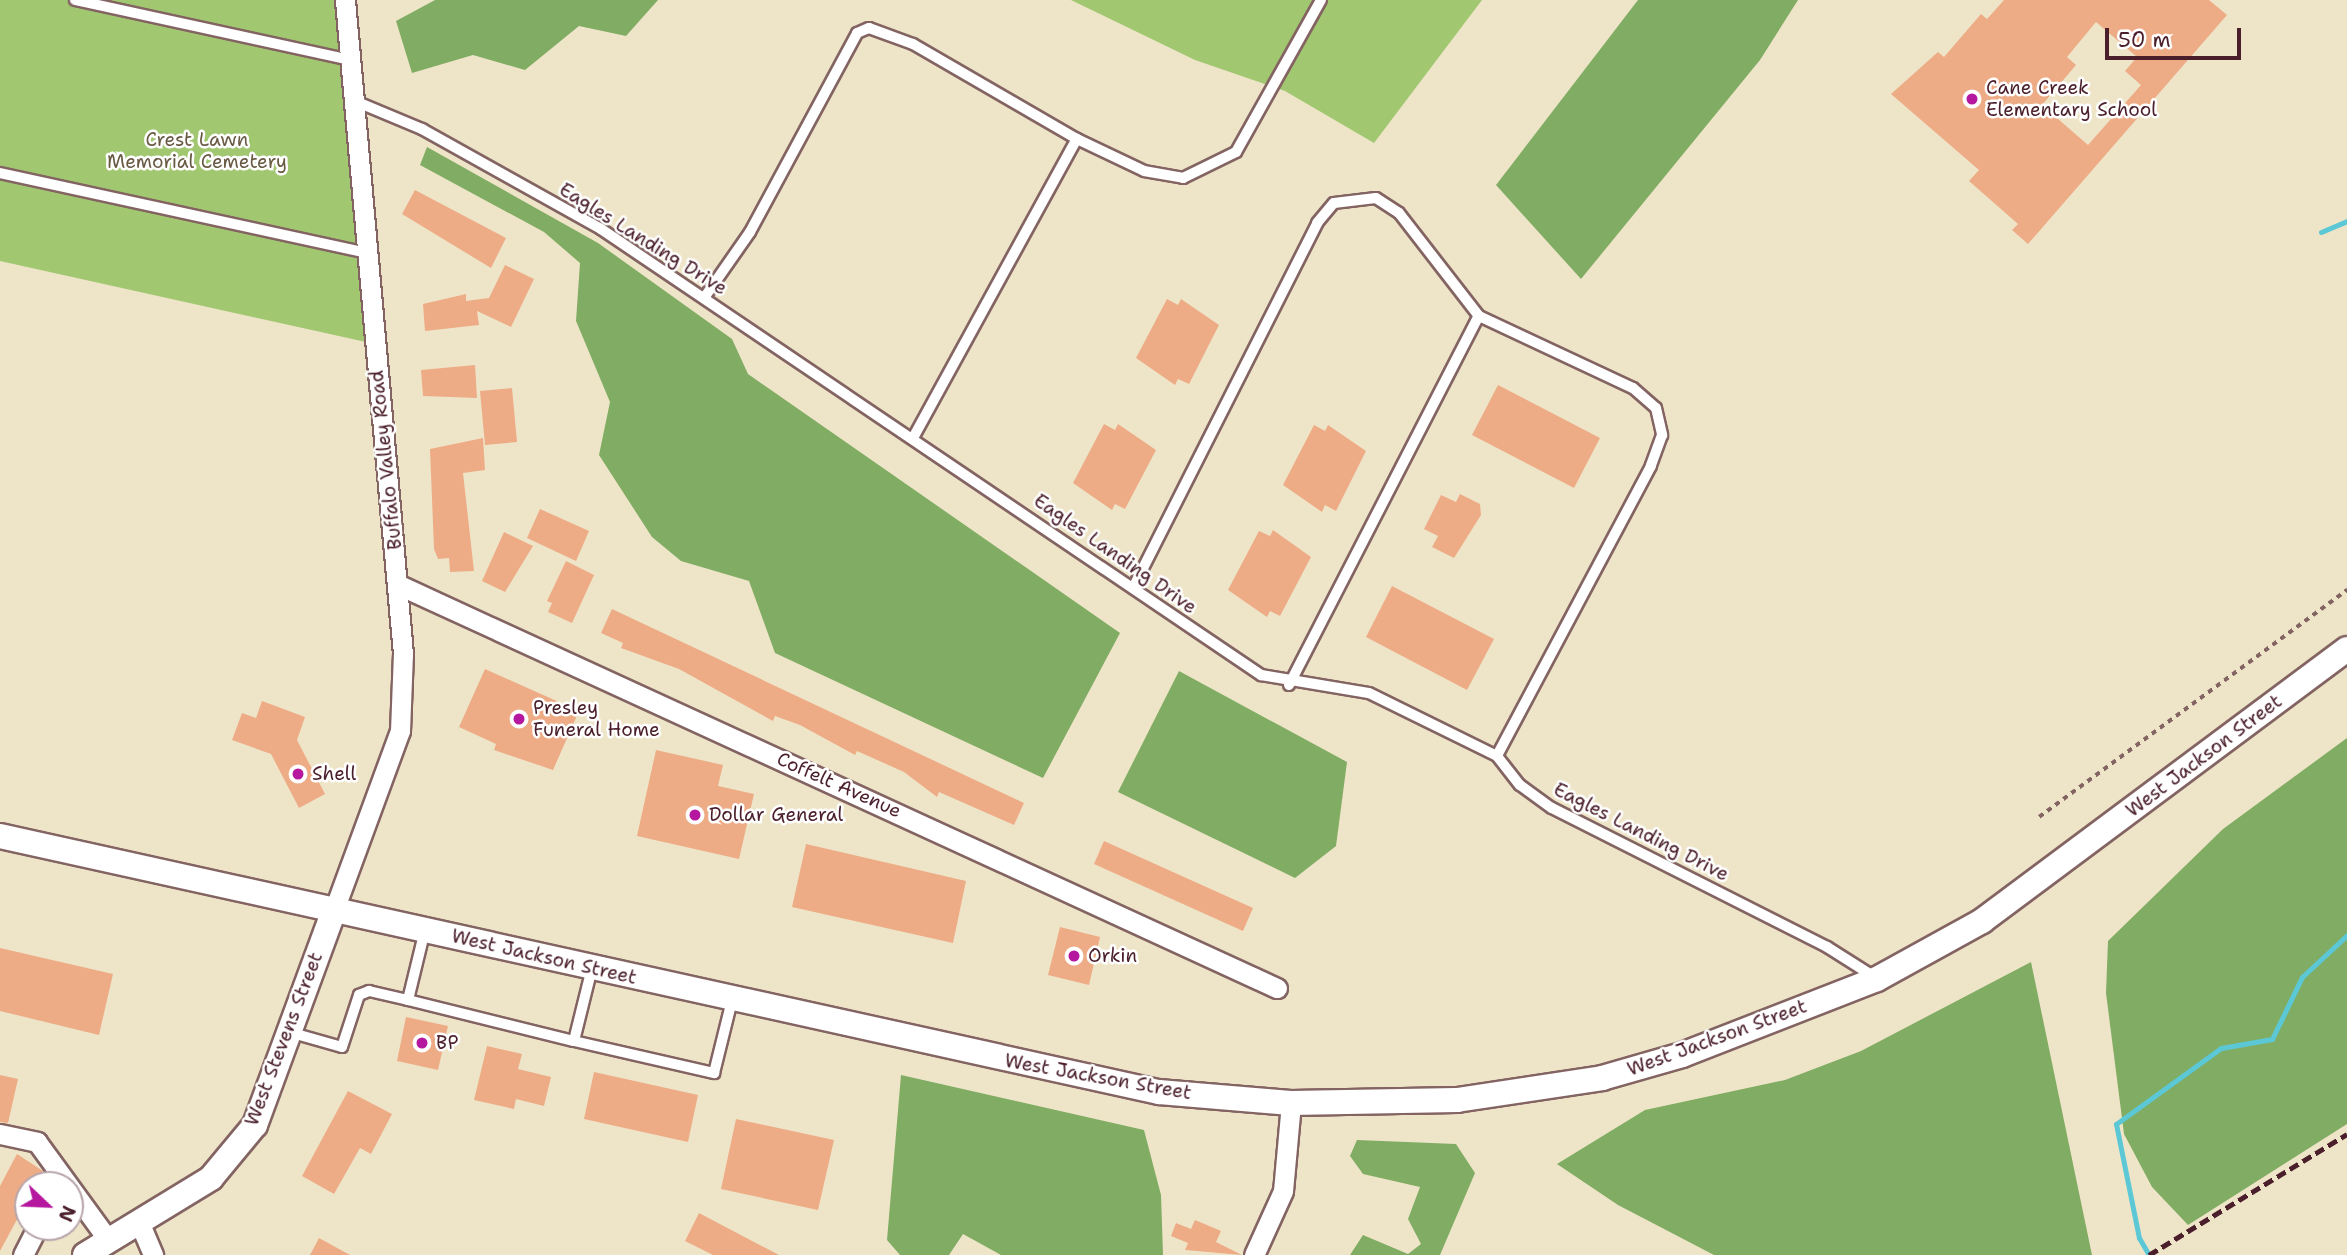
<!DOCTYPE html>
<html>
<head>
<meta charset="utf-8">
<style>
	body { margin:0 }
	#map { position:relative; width:2347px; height:1255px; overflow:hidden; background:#eee5c9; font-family:"Shantell Sans",sans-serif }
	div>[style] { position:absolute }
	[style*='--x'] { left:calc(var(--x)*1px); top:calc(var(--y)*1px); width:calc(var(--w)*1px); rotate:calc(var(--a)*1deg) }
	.green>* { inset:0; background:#a2c771 }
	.forest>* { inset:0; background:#81ac63 }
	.stream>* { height:5px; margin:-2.5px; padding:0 2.5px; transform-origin:2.5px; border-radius:2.5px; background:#5cc8d5 }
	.building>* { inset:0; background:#edac86 }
	.path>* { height:3.5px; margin-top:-1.75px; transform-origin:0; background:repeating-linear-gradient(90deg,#836462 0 5px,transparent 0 10px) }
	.roads { filter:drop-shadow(2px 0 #836462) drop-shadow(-2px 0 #836462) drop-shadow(0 2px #836462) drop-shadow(0 -2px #836462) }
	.service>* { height:10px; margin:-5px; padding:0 5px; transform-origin:5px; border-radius:5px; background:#fff }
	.minor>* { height:19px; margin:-9.5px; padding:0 9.5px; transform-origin:9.5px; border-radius:9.5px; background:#fff }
	.tertiary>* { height:24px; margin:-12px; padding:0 12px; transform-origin:12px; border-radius:12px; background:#fff }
	.rail>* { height:5px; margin-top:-2.5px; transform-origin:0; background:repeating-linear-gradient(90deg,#4a1f2b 0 10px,transparent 0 15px) }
	.dots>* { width:19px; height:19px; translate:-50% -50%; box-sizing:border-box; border:4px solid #fff; border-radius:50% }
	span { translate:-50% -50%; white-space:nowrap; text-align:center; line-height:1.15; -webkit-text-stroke:5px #fff; paint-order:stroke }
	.poi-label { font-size:19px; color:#4a1f2b }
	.left { translate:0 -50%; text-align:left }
	.park-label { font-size:19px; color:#695a44 }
	.street-label { font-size:19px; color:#4a1f2b }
	.north { position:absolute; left:14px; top:1171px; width:70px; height:70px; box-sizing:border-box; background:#fff; border:2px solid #b7a5aa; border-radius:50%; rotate:113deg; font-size:19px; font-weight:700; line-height:28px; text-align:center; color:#4a1f2b }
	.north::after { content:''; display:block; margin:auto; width:24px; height:32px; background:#b5179e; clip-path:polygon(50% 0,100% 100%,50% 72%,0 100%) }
	.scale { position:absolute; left:2105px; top:28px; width:136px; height:32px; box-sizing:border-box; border:4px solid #4a1f2b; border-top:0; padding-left:9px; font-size:21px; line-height:24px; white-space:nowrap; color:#4a1f2b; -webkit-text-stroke:5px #fff; paint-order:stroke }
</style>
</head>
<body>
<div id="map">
	<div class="green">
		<i style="clip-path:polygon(0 0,337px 0,366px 342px,0 261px)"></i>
		<i style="clip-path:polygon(1071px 0,1482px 0,1374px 143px,1285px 91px,1195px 60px)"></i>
	</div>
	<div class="forest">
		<i style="clip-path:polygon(435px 0,658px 0,626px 36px,579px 26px,525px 70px,473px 55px,412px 73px,396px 21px)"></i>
		<i style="clip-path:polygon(1638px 0,1798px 0,1760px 60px,1581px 279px,1496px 185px)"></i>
		<i style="clip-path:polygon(427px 147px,598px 243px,732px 339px,748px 374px,1120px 633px,1043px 778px,775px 653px,749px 581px,681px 561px,652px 537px,599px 455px,610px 402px,576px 321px,580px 263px,544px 232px,420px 165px)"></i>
		<i style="clip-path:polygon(1179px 671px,1347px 762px,1336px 846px,1295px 878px,1118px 792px)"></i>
		<i style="clip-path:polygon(2347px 738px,2347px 1124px,2188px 1225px,2152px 1187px,2124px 1134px,2106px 993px,2108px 941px,2223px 829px)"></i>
		<i style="clip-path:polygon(2031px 962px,2092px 1255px,1714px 1255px,1618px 1205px,1557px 1164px,1645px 1110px,1785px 1080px,1861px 1051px)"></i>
		<i style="clip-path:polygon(901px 1075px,1144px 1130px,1161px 1195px,1163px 1255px,1001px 1255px,963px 1234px,949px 1255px,900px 1255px,887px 1240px)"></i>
		<i style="clip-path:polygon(1357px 1140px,1456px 1144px,1475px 1173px,1440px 1255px,1350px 1255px,1363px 1235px,1408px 1254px,1421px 1244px,1408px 1219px,1420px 1187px,1363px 1174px,1350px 1156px)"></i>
	</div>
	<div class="stream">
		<i style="--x:2321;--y:232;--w:28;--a:-23"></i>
		<i style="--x:2149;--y:1255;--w:20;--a:-120"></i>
		<i style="--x:2139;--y:1238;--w:116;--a:-101.4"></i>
		<i style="--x:2116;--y:1124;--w:130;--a:-35.9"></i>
		<i style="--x:2221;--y:1048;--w:52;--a:-10"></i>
		<i style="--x:2272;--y:1039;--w:69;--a:-64.2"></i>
		<i style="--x:2302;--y:977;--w:62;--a:-43"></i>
	</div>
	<div class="building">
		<i style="clip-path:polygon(evenodd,2004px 0,2209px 0,2227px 15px,2028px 244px,2012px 230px,2018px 224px,1969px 181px,1979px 170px,1891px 94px,1938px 52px,1944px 57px,1981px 14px,1987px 19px,2004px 0,2096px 22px,2137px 57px,2125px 71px,2141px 85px,2088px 145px,2042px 105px,2076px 65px,2067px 57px,2096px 22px)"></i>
		<i style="clip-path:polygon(415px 190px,506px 238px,491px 268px,402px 214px)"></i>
		<i style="clip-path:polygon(505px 265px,534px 279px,511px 327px,477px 311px,479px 325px,425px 331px,423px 304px,466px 294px,466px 301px,489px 298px)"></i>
		<i style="clip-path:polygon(1167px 299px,1178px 305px,1181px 299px,1219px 325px,1189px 384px,1178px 379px,1175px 385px,1136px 358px)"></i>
		<i style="clip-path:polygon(475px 365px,477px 398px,423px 396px,421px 370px)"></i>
		<i style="clip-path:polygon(1498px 385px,1600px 438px,1574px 488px,1472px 435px)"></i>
		<i style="clip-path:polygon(512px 388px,517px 442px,485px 445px,480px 391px)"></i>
		<i style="clip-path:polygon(1104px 424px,1115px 430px,1118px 424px,1156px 450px,1125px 509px,1115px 504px,1112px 510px,1073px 483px)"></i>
		<i style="clip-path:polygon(1314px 425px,1325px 431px,1328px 425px,1366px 451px,1336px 511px,1325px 505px,1322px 512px,1283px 485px)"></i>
		<i style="clip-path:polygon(483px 438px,485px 470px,463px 473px,474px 571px,450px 572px,449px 558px,438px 559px,434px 549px,430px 449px)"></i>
		<i style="clip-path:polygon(1460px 494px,1480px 504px,1481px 515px,1454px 558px,1432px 547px,1438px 536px,1424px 529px,1441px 495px,1456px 502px)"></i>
		<i style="clip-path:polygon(540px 509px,589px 531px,576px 561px,527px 538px)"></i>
		<i style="clip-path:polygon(1273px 530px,1311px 557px,1280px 616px,1270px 611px,1267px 617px,1228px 590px,1259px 531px,1270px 536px)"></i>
		<i style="clip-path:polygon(504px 532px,533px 546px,505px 592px,482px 581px)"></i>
		<i style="clip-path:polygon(566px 561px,594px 575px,572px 623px,548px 612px,552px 603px,547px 601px)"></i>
		<i style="clip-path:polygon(1392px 586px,1494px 639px,1467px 690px,1366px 637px)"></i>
		<i style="clip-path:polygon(612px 609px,1024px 803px,1014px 825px,939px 792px,937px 797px,904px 772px,857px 751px,855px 755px,800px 725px,775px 716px,773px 721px,679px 669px,621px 648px,623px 643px,601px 633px)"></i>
		<i style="clip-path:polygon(485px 669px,579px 711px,553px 770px,494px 750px,496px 744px,459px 727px)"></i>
		<i style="clip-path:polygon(262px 701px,305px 717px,297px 740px,325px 794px,299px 808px,271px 754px,232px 740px,242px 713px,256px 718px)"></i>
		<i style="clip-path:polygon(656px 750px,723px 765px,718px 786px,754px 794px,739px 859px,637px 836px)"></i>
		<i style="clip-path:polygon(1104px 841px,1253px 908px,1243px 931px,1094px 864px)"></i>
		<i style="clip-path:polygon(806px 844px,966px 881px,953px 943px,792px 907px)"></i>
		<i style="clip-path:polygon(1060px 927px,1100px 937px,1089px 985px,1048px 975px)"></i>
		<i style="clip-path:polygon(0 948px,113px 974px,99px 1035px,0 1011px)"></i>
		<i style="clip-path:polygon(406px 1017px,448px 1026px,438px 1070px,397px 1061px)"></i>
		<i style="clip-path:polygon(487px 1046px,522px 1054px,518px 1069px,551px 1077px,544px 1106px,516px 1099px,514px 1109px,474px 1100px)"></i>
		<i style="clip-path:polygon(594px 1072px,698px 1095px,688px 1142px,584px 1119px)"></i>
		<i style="clip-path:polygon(0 1075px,18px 1079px,8px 1123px,0 1122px)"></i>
		<i style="clip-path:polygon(348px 1091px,392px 1114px,371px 1154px,360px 1148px,334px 1194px,302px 1176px)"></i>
		<i style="clip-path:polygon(736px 1119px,834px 1140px,818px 1210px,721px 1189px)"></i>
		<i style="clip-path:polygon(17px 1154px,43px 1171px,35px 1185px,28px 1185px,28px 1199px,0 1251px,0 1186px)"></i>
		<i style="clip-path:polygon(699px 1213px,779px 1255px,713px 1255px,685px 1241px)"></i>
		<i style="clip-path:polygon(1195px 1220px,1221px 1231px,1216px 1242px,1242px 1255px,1185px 1250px,1188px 1243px,1171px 1236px,1176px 1223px,1191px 1229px)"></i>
		<i style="clip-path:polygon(319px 1238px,350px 1255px,310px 1255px)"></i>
	</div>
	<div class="path">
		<i style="--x:2039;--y:817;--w:383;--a:-36.4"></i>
	</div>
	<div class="roads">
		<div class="service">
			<i style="--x:75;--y:0;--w:281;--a:12.3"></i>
			<i style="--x:355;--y:101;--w:73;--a:22.7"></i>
			<i style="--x:422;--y:129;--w:205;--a:29.2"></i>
			<i style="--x:601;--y:229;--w:797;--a:34.05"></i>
			<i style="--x:1261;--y:675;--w:109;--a:9.5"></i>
			<i style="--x:1369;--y:693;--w:143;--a:26.2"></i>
			<i style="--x:1497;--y:756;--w:37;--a:52"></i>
			<i style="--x:1520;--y:785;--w:39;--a:36"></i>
			<i style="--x:1552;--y:808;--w:308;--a:26.8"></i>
			<i style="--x:1827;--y:947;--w:54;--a:32.2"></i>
			<i style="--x:0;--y:173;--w:375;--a:12.3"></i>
			<i style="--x:704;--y:298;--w:80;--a:-55.1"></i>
			<i style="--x:750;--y:232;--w:226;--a:-61.7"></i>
			<i style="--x:857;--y:33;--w:13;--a:-23"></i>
			<i style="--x:869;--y:28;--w:47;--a:20"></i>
			<i style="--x:913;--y:44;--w:190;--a:30.1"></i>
			<i style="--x:1077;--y:139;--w:74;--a:25.5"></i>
			<i style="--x:1144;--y:171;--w:40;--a:10"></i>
			<i style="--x:1183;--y:178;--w:59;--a:-26.1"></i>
			<i style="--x:1236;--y:152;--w:174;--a:-60.8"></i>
			<i style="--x:913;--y:438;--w:341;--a:-61.3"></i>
			<i style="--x:1133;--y:588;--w:409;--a:-63.2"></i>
			<i style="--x:1317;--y:223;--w:26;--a:-50"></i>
			<i style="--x:1334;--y:203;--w:42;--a:-6.8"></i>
			<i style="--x:1376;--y:198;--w:27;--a:33"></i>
			<i style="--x:1399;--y:213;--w:130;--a:52.2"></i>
			<i style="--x:1479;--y:316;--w:170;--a:25.1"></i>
			<i style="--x:1633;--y:388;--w:30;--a:41"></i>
			<i style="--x:1656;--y:408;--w:28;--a:77"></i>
			<i style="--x:1662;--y:435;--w:33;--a:110"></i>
			<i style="--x:1651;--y:466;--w:328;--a:118"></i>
			<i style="--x:1289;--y:685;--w:415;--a:-62.8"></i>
			<i style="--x:425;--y:930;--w:72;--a:103.7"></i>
			<i style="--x:408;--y:1000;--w:171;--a:13.9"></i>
			<i style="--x:592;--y:968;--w:75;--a:103.9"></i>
			<i style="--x:574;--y:1041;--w:144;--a:12.9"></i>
			<i style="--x:714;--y:1073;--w:75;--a:-76.1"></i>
			<i style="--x:289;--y:1032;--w:55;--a:15.8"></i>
			<i style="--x:342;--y:1047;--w:55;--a:-71.9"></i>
			<i style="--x:359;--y:995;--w:11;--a:-22"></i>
			<i style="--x:369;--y:991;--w:40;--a:13"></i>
		</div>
		<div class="minor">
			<i style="--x:399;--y:585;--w:966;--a:24.66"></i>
			<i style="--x:334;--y:910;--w:191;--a:-69.8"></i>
			<i style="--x:400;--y:731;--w:77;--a:-87.8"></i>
			<i style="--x:403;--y:654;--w:657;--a:-95.07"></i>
			<i style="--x:0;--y:1134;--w:38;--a:12"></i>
			<i style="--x:37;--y:1142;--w:122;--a:54"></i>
			<i style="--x:140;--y:1224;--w:34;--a:67"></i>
			<i style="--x:23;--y:1255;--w:31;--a:-63"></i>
			<i style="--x:1254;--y:1255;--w:70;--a:-65.6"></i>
			<i style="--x:1283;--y:1191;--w:88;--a:-84.8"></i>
		</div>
		<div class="tertiary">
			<i style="--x:0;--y:836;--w:1187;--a:12.46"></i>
			<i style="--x:1159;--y:1092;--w:132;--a:4.8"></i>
			<i style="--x:1291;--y:1103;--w:166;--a:-1"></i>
			<i style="--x:1457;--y:1100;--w:147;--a:-8.6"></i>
			<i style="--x:1602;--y:1078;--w:83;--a:-16"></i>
			<i style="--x:1682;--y:1055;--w:209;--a:-21.3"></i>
			<i style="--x:1877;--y:979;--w:120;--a:-28.9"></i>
			<i style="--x:1982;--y:921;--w:455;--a:-36.7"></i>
			<i style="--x:85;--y:1255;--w:148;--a:-31.4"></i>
			<i style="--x:211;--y:1178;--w:69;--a:-50.3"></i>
			<i style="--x:255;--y:1125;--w:229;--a:-69.8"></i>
		</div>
	</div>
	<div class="rail">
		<i style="--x:2149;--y:1255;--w:232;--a:-31.4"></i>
	</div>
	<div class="dots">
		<i style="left:1972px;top:99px;background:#b5179e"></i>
		<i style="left:519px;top:719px;background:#b5179e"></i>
		<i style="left:298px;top:774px;background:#b5179e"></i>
		<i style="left:695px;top:815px;background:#b5179e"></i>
		<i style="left:1074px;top:956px;background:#b5179e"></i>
		<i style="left:422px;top:1043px;background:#b5179e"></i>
	</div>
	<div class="poi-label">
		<span class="left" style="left:1986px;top:99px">Cane Creek<br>Elementary School</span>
		<span class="left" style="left:533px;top:719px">Presley<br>Funeral Home</span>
		<span class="left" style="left:312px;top:774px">Shell</span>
		<span class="left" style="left:709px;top:815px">Dollar General</span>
		<span class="left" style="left:1088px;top:956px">Orkin</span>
		<span class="left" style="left:436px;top:1043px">BP</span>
	</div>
	<div class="park-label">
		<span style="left:197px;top:151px">Crest Lawn<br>Memorial Cemetery</span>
	</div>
	<div class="street-label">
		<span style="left:643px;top:239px;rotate:32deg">Eagles Landing Drive</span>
		<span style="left:386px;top:460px;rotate:-96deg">Buffalo Valley Road</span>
		<span style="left:1115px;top:554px;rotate:35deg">Eagles Landing Drive</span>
		<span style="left:2204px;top:756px;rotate:-37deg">West Jackson Street</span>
		<span style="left:839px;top:785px;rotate:24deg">Coffelt Avenue</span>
		<span style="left:1641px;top:832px;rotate:27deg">Eagles Landing Drive</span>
		<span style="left:544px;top:957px;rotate:13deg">West Jackson Street</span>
		<span style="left:1717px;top:1038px;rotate:-20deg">West Jackson Street</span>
		<span style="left:284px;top:1039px;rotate:-69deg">West Stevens Street</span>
		<span style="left:1098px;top:1077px;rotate:10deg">West Jackson Street</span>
	</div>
	<div class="north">N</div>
	<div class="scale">50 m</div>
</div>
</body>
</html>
